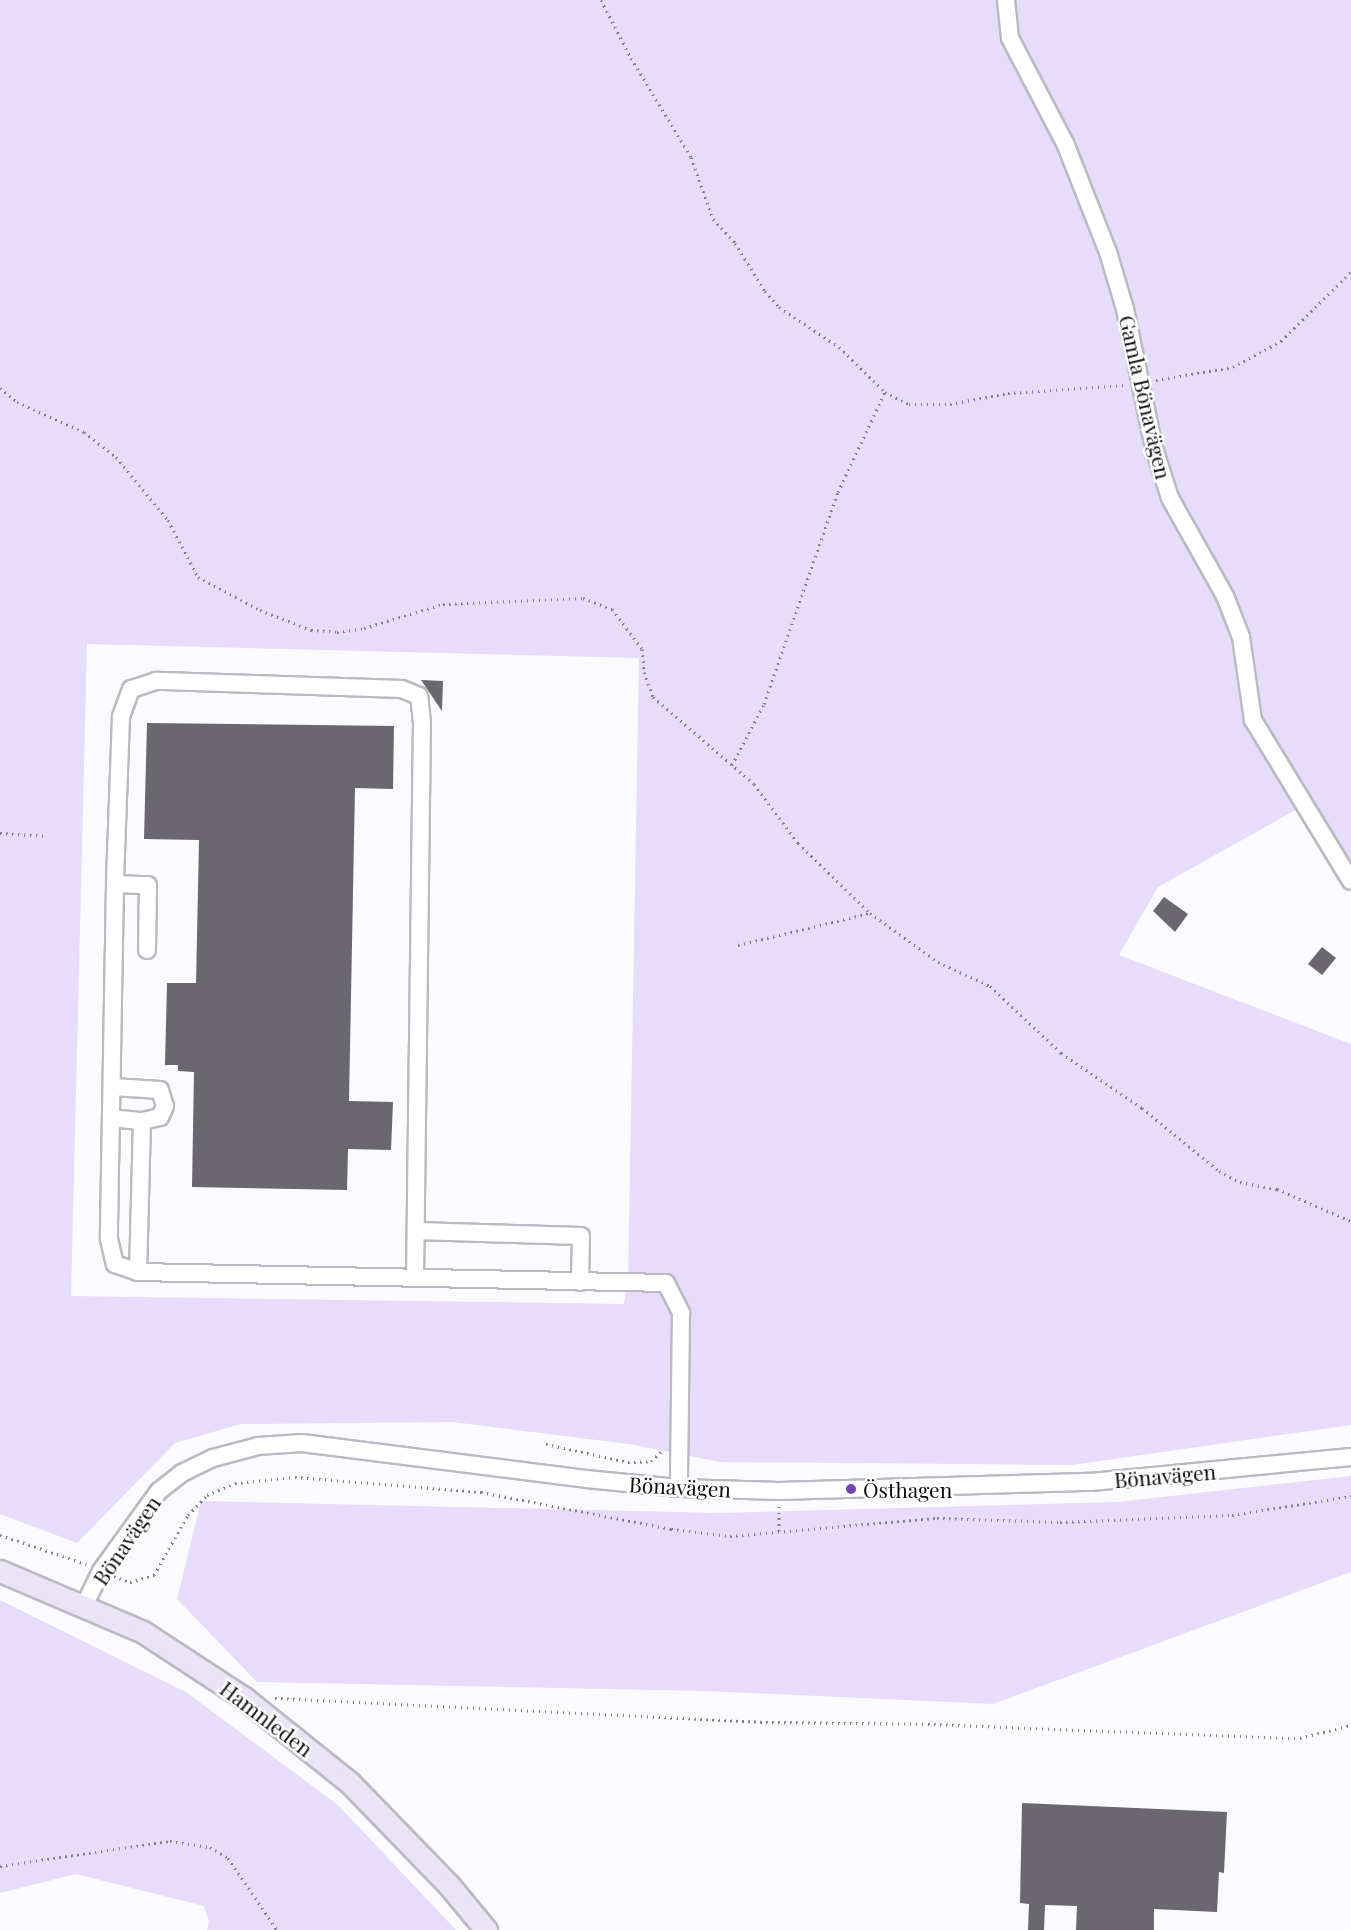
<!DOCTYPE html>
<html>
<head>
<meta charset="utf-8">
<style>
	body { margin:0 }
	#map { position:relative; width:1351px; height:1930px; overflow:hidden; background:#fbfaff; font-family:"Playfair Display",serif }
	div>[style] { position:absolute }
	[style*='--x'] { left:calc(var(--x)*1px); top:calc(var(--y)*1px); width:calc(var(--w)*1px); rotate:calc(var(--a)*1deg) }
	.green>* { inset:0; background:#e7dcfb }
	.building>* { inset:0; background:#6a676f }
	.path>* { height:3px; margin-top:-1.5px; transform-origin:0; background:repeating-linear-gradient(90deg,#818084 0 1.5px,transparent 0 6px) }
	.roads { filter:drop-shadow(2px 0 #bbb9c1) drop-shadow(-2px 0 #bbb9c1) drop-shadow(0 2px #bbb9c1) drop-shadow(0 -2px #bbb9c1) }
	.minor>* { height:16px; margin:-8px; padding:0 8px; transform-origin:8px; border-radius:8px; background:#fff }
	.major>* { height:21px; margin:-10.5px; padding:0 10.5px; transform-origin:10.5px; border-radius:10.5px; background:#ebe3f8 }
	.dots>* { width:16px; height:16px; translate:-50% -50%; box-sizing:border-box; border:3px solid #fff; border-radius:50% }
	span { translate:-50% -50%; white-space:nowrap; text-align:center; line-height:1.15; -webkit-text-stroke:5px #fff; paint-order:stroke }
	.street-label { font-size:21px; color:#0c0b0e }
	.poi-label { font-size:21px; color:#0c0b0e }
	.left { translate:0 -50%; text-align:left }
</style>
</head>
<body>
<div id="map">
	<div class="green">
		<i style="clip-path:polygon(evenodd,0 0,1351px 0,1351px 891px,1301px 807px,1158px 887px,1119px 955px,1351px 1044px,1351px 1425px,1072px 1465px,720px 1462px,629px 1444px,453px 1422px,241px 1424px,175px 1443px,77px 1543px,0 1514px,0 0,87px 644px,639px 658px,628px 1281px,624px 1304px,71px 1296px,87px 644px)"></i>
		<i style="clip-path:polygon(1351px 1476px,1351px 1572px,993px 1704px,705px 1691px,257px 1682px,177px 1599px,201px 1501px,719px 1513px,1117px 1502px)"></i>
		<i style="clip-path:polygon(0 1600px,186px 1692px,338px 1805px,456px 1930px,207px 1930px,209px 1922px,204px 1906px,76px 1874px,0 1893px)"></i>
	</div>
	<div class="building">
		<i style="clip-path:polygon(421px 680px,443px 681px,442px 711px)"></i>
		<i style="clip-path:polygon(147px 723px,394px 726px,393px 789px,355px 788px,349px 1101px,393px 1102px,391px 1150px,348px 1149px,347px 1190px,192px 1187px,194px 1072px,178px 1071px,178px 1065px,165px 1065px,167px 983px,196px 983px,199px 840px,144px 839px)"></i>
		<i style="clip-path:polygon(1164px 897px,1188px 914px,1175px 932px,1153px 911px)"></i>
		<i style="clip-path:polygon(1322px 947px,1336px 958px,1322px 975px,1308px 964px)"></i>
		<i style="clip-path:polygon(1022px 1803px,1227px 1812px,1224px 1873px,1219px 1872px,1217px 1912px,1154px 1909px,1154px 1930px,1076px 1930px,1077px 1906px,1045px 1905px,1044px 1930px,1028px 1930px,1029px 1904px,1020px 1903px)"></i>
	</div>
	<div class="path">
		<i style="--x:601;--y:0;--w:65;--a:62.7"></i>
		<i style="--x:631;--y:58;--w:116;--a:58.8"></i>
		<i style="--x:691;--y:157;--w:66;--a:70.5"></i>
		<i style="--x:713;--y:219;--w:33;--a:47"></i>
		<i style="--x:735;--y:243;--w:57;--a:58"></i>
		<i style="--x:765;--y:291;--w:21;--a:49"></i>
		<i style="--x:779;--y:307;--w:72;--a:33.7"></i>
		<i style="--x:839;--y:347;--w:64;--a:44.4"></i>
		<i style="--x:885;--y:392;--w:27;--a:27"></i>
		<i style="--x:909;--y:404;--w:41;--a:0"></i>
		<i style="--x:950;--y:404;--w:59;--a:-10.7"></i>
		<i style="--x:1008;--y:393;--w:118;--a:-3.9"></i>
		<i style="--x:1156;--y:380;--w:78;--a:-9.6"></i>
		<i style="--x:1233;--y:367;--w:55;--a:-28.4"></i>
		<i style="--x:1281;--y:341;--w:98;--a:-44.6"></i>
		<i style="--x:0;--y:388;--w:22;--a:39"></i>
		<i style="--x:17;--y:402;--w:73;--a:24.1"></i>
		<i style="--x:84;--y:432;--w:41;--a:38"></i>
		<i style="--x:116;--y:457;--w:82;--a:50.5"></i>
		<i style="--x:168;--y:520;--w:64;--a:62.2"></i>
		<i style="--x:198;--y:577;--w:70;--a:28"></i>
		<i style="--x:260;--y:610;--w:55;--a:21.4"></i>
		<i style="--x:311;--y:630;--w:26;--a:4"></i>
		<i style="--x:337;--y:632;--w:27;--a:-8"></i>
		<i style="--x:364;--y:628;--w:83;--a:-16.9"></i>
		<i style="--x:443;--y:604;--w:140;--a:-2.5"></i>
		<i style="--x:583;--y:598;--w:31;--a:21"></i>
		<i style="--x:612;--y:609;--w:50;--a:53.1"></i>
		<i style="--x:642;--y:649;--w:23;--a:85"></i>
		<i style="--x:644;--y:672;--w:27;--a:70"></i>
		<i style="--x:653;--y:697;--w:133;--a:40.7"></i>
		<i style="--x:754;--y:784;--w:74;--a:53.3"></i>
		<i style="--x:798;--y:843;--w:100;--a:44.2"></i>
		<i style="--x:870;--y:913;--w:84;--a:35.8"></i>
		<i style="--x:938;--y:962;--w:57;--a:24.8"></i>
		<i style="--x:990;--y:986;--w:98;--a:43.3"></i>
		<i style="--x:1061;--y:1053;--w:98;--a:34.2"></i>
		<i style="--x:1142;--y:1108;--w:99;--a:39.3"></i>
		<i style="--x:1219;--y:1171;--w:24;--a:28"></i>
		<i style="--x:1240;--y:1182;--w:38;--a:11"></i>
		<i style="--x:1277;--y:1189;--w:81;--a:23.4"></i>
		<i style="--x:732;--y:765;--w:69;--a:-62.3"></i>
		<i style="--x:764;--y:704;--w:225;--a:-70.8"></i>
		<i style="--x:838;--y:492;--w:110;--a:-64.8"></i>
		<i style="--x:0;--y:833;--w:46;--a:3.7"></i>
		<i style="--x:738;--y:945;--w:136;--a:-13.6"></i>
		<i style="--x:546;--y:1444;--w:84;--a:12.4"></i>
		<i style="--x:628;--y:1462;--w:23;--a:-2"></i>
		<i style="--x:651;--y:1461;--w:16;--a:-43"></i>
		<i style="--x:779;--y:1506;--w:25;--a:90"></i>
		<i style="--x:0;--y:1535;--w:91;--a:18.6"></i>
		<i style="--x:114;--y:1576;--w:17;--a:21"></i>
		<i style="--x:130;--y:1582;--w:25;--a:-16"></i>
		<i style="--x:154;--y:1575;--w:69;--a:-60.5"></i>
		<i style="--x:188;--y:1515;--w:28;--a:-46"></i>
		<i style="--x:207;--y:1495;--w:30;--a:-23"></i>
		<i style="--x:235;--y:1483;--w:60;--a:-5.7"></i>
		<i style="--x:295;--y:1477;--w:187;--a:4.6"></i>
		<i style="--x:481;--y:1492;--w:194;--a:11"></i>
		<i style="--x:671;--y:1529;--w:59;--a:6.8"></i>
		<i style="--x:730;--y:1536;--w:208;--a:-5"></i>
		<i style="--x:937;--y:1518;--w:123;--a:1.9"></i>
		<i style="--x:1060;--y:1522;--w:172;--a:-2.3"></i>
		<i style="--x:1232;--y:1515;--w:121;--a:-9.1"></i>
		<i style="--x:275;--y:1698;--w:492;--a:2.8"></i>
		<i style="--x:766;--y:1722;--w:162;--a:0.7"></i>
		<i style="--x:928;--y:1724;--w:372;--a:2.2"></i>
		<i style="--x:1300;--y:1738;--w:53;--a:-14.3"></i>
		<i style="--x:0;--y:1866;--w:172;--a:-8.4"></i>
		<i style="--x:170;--y:1841;--w:40;--a:8.5"></i>
		<i style="--x:210;--y:1847;--w:21;--a:31"></i>
		<i style="--x:228;--y:1858;--w:87;--a:55.8"></i>
	</div>
	<div class="roads">
		<div class="minor">
			<i style="--x:1006;--y:0;--w:38;--a:84"></i>
			<i style="--x:1010;--y:38;--w:119;--a:62.4"></i>
			<i style="--x:1065;--y:143;--w:117;--a:68.5"></i>
			<i style="--x:1108;--y:252;--w:59;--a:73.4"></i>
			<i style="--x:1125;--y:309;--w:142;--a:78.2"></i>
			<i style="--x:1154;--y:448;--w:52;--a:72.3"></i>
			<i style="--x:1170;--y:498;--w:112;--a:60.7"></i>
			<i style="--x:1225;--y:596;--w:44;--a:68.7"></i>
			<i style="--x:1241;--y:637;--w:84;--a:81.8"></i>
			<i style="--x:1253;--y:720;--w:188;--a:58.7"></i>
			<i style="--x:115;--y:884;--w:33;--a:2"></i>
			<i style="--x:148;--y:885;--w:65;--a:90.9"></i>
			<i style="--x:113;--y:1087;--w:47;--a:3.7"></i>
			<i style="--x:160;--y:1090;--w:17;--a:73"></i>
			<i style="--x:165;--y:1106;--w:12;--a:114"></i>
			<i style="--x:160;--y:1117;--w:18;--a:167"></i>
			<i style="--x:111;--y:1118;--w:31;--a:6"></i>
			<i style="--x:142;--y:1121;--w:151;--a:91.5"></i>
			<i style="--x:416;--y:1231;--w:165;--a:1.7"></i>
			<i style="--x:581;--y:1236;--w:46;--a:91.2"></i>
			<i style="--x:415;--y:1278;--w:555;--a:-89.28"></i>
			<i style="--x:422;--y:723;--w:27;--a:-96"></i>
			<i style="--x:419;--y:696;--w:18;--a:-158"></i>
			<i style="--x:402;--y:689;--w:246;--a:-178.1"></i>
			<i style="--x:156;--y:681;--w:26;--a:162"></i>
			<i style="--x:131;--y:689;--w:30;--a:110"></i>
			<i style="--x:121;--y:717;--w:167;--a:92.1"></i>
			<i style="--x:115;--y:884;--w:355;--a:91"></i>
			<i style="--x:109;--y:1239;--w:26;--a:77"></i>
			<i style="--x:115;--y:1264;--w:24;--a:19"></i>
			<i style="--x:138;--y:1272;--w:528;--a:1.19"></i>
			<i style="--x:666;--y:1283;--w:34;--a:63"></i>
			<i style="--x:681;--y:1313;--w:175;--a:90.7"></i>
			<i style="--x:84;--y:1606;--w:39;--a:-64"></i>
			<i style="--x:101;--y:1571;--w:99;--a:-54.1"></i>
			<i style="--x:159;--y:1491;--w:29;--a:-38"></i>
			<i style="--x:182;--y:1473;--w:34;--a:-26"></i>
			<i style="--x:213;--y:1458;--w:47;--a:-14.9"></i>
			<i style="--x:258;--y:1446;--w:44;--a:-3.9"></i>
			<i style="--x:302;--y:1443;--w:286;--a:7.2"></i>
			<i style="--x:586;--y:1479;--w:93;--a:5.5"></i>
			<i style="--x:679;--y:1488;--w:100;--a:1.7"></i>
			<i style="--x:779;--y:1491;--w:312;--a:-1.7"></i>
			<i style="--x:1091;--y:1482;--w:261;--a:-5.5"></i>
		</div>
		<div class="major">
			<i style="--x:0;--y:1571;--w:155;--a:23.1"></i>
			<i style="--x:143;--y:1632;--w:121;--a:33.2"></i>
			<i style="--x:244;--y:1698;--w:134;--a:38.7"></i>
			<i style="--x:349;--y:1782;--w:142;--a:45.9"></i>
			<i style="--x:448;--y:1884;--w:60;--a:50.4"></i>
		</div>
	</div>
	<div class="dots">
		<i style="left:851px;top:1489px;background:#7741b8"></i>
	</div>
	<div class="street-label">
		<span style="left:1146px;top:397px;rotate:77deg">Gamla Bönavägen</span>
		<span style="left:1165px;top:1475px;rotate:-5deg">Bönavägen</span>
		<span style="left:680px;top:1486px;rotate:3deg">Bönavägen</span>
		<span style="left:126px;top:1540px;rotate:-56deg">Bönavägen</span>
		<span style="left:267px;top:1718px;rotate:37deg">Hamnleden</span>
	</div>
	<div class="poi-label">
		<span class="left" style="left:863px;top:1489px">Östhagen</span>
	</div>
</div>
</body>
</html>
